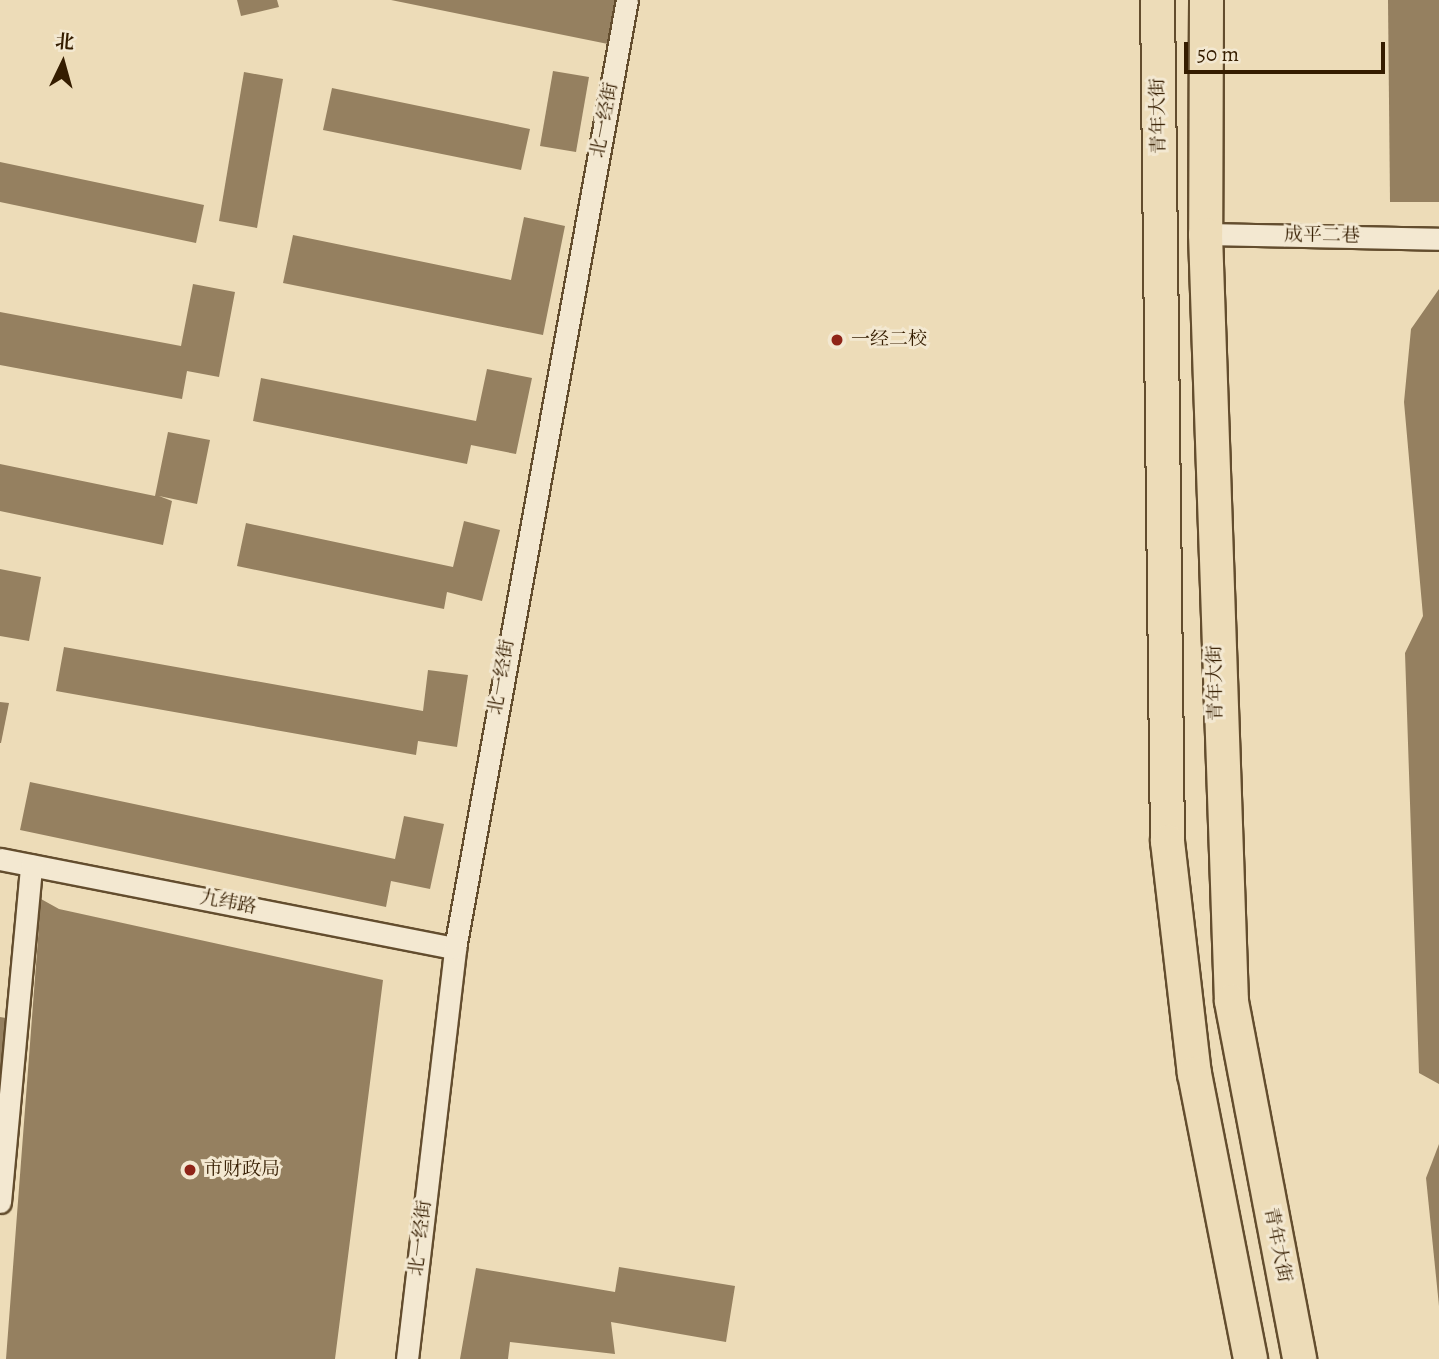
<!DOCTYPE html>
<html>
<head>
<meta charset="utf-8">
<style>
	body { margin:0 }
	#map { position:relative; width:1439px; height:1359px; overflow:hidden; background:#eddcb8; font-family:Alegreya,"Noto Serif SC",serif }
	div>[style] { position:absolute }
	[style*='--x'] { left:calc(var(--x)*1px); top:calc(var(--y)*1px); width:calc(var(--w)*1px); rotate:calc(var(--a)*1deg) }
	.building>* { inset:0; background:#958060 }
	.roads { filter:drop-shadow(2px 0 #634d2e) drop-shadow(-2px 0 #634d2e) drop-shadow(0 2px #634d2e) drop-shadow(0 -2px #634d2e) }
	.minor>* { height:21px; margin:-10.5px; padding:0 10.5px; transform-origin:10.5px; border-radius:10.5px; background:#f3e8d1 }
	.primary>* { height:33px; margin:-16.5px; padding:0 16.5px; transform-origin:16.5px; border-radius:16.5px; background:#eddcb8 }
	.dots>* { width:19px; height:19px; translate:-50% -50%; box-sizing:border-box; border:4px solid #f3e8d1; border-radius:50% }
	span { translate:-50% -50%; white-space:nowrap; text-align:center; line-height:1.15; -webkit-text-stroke:6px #f3e8d1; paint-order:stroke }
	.street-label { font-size:19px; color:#351d00 }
	.poi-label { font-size:19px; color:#351d00 }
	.left { translate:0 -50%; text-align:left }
	.north { position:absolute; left:28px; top:28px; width:70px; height:70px; -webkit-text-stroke:5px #f3e8d1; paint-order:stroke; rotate:5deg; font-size:19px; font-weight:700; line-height:28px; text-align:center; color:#351d00 }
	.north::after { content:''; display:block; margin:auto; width:24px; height:32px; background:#351d00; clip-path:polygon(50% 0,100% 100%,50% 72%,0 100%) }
	.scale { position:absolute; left:1184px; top:42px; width:201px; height:32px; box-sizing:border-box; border:4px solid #351d00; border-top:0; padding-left:9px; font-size:21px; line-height:24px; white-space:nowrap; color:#351d00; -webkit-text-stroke:5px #f3e8d1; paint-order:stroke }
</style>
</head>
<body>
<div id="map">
	<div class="building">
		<i style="clip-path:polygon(237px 0,277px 0,279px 7px,241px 16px)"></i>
		<i style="clip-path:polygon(391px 0,617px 0,608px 44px)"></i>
		<i style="clip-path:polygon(1388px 0,1439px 0,1439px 202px,1390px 202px)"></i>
		<i style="clip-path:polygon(553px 71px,589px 77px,576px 152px,540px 146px)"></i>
		<i style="clip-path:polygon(244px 72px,283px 79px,257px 228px,219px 221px)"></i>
		<i style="clip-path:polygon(332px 88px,530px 129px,521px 170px,323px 130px)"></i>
		<i style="clip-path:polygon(0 162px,204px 205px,196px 243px,0 202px)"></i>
		<i style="clip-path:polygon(524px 217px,565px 226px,543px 335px,283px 283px,293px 235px,511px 280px)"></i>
		<i style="clip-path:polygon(193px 284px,235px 292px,219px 377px,187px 371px,182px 399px,0 365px,0 312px,181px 346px)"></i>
		<i style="clip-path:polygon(1439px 289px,1439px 1084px,1419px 1073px,1405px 653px,1423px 616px,1404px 402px,1411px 329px)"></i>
		<i style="clip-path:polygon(487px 369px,532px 378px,516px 454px,471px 445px,467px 464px,253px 421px,261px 378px,476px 421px)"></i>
		<i style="clip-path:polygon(168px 432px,210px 440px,197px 504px,159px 496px,172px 501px,163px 545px,0 511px,0 464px,155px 496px)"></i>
		<i style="clip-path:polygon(464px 521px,500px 530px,482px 601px,447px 592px,444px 609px,237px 566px,246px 523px,453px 567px)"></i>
		<i style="clip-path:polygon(0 569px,41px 577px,29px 641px,0 636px)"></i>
		<i style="clip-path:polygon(64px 647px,423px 711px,428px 670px,468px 675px,457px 747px,418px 741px,416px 755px,56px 691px)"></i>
		<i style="clip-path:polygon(0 702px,9px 703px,1px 743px,0 743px)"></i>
		<i style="clip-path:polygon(30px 782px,395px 859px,404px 816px,444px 824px,430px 889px,391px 881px,386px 907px,20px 830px)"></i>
		<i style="clip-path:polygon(41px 899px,59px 909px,383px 980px,335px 1359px,6px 1359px)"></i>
		<i style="clip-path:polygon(0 1017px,12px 1019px,2px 1084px,0 1084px)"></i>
		<i style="clip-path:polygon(1439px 1144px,1439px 1306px,1426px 1178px)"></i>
		<i style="clip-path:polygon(619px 1267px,735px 1286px,726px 1342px,611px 1322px,615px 1354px,510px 1342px,508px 1359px,460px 1359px,476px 1268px,615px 1292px)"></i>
	</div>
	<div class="roads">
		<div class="minor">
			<i style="--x:1205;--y:234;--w:234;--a:1.2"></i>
			<i style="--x:0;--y:859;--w:464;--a:11.1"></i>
			<i style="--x:0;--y:1202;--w:338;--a:-84.7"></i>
			<i style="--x:407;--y:1359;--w:414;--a:-83.3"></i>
			<i style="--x:455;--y:948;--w:963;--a:-79.72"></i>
		</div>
		<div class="primary">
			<i style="--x:1157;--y:0;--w:841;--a:89.32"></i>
			<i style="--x:1167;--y:841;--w:234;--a:83.4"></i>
			<i style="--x:1194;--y:1073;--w:291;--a:78.9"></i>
			<i style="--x:1206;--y:0;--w:234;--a:90.2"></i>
			<i style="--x:1205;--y:234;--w:767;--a:88.06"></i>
			<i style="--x:1231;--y:1001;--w:364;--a:79.2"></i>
		</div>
	</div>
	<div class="dots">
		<i style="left:837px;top:340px;background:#8f2418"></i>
		<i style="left:190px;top:1170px;background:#8f2418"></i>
	</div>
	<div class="street-label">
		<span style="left:1159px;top:116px;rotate:-91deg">青年大街</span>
		<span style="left:605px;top:120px;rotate:-79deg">北一经街</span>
		<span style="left:1322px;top:236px;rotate:1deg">成平二巷</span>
		<span style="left:502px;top:677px;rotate:-80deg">北一经街</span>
		<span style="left:1216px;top:683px;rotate:-91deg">青年大街</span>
		<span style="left:228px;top:903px;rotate:11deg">九纬路</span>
		<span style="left:421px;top:1238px;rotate:-83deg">北一经街</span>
		<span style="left:1277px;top:1245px;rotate:79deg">青年大街</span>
	</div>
	<div class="poi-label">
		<span class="left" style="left:851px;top:340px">一经二校</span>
		<span class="left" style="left:204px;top:1170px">市财政局</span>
	</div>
	<div class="north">北</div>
	<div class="scale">50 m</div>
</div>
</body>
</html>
